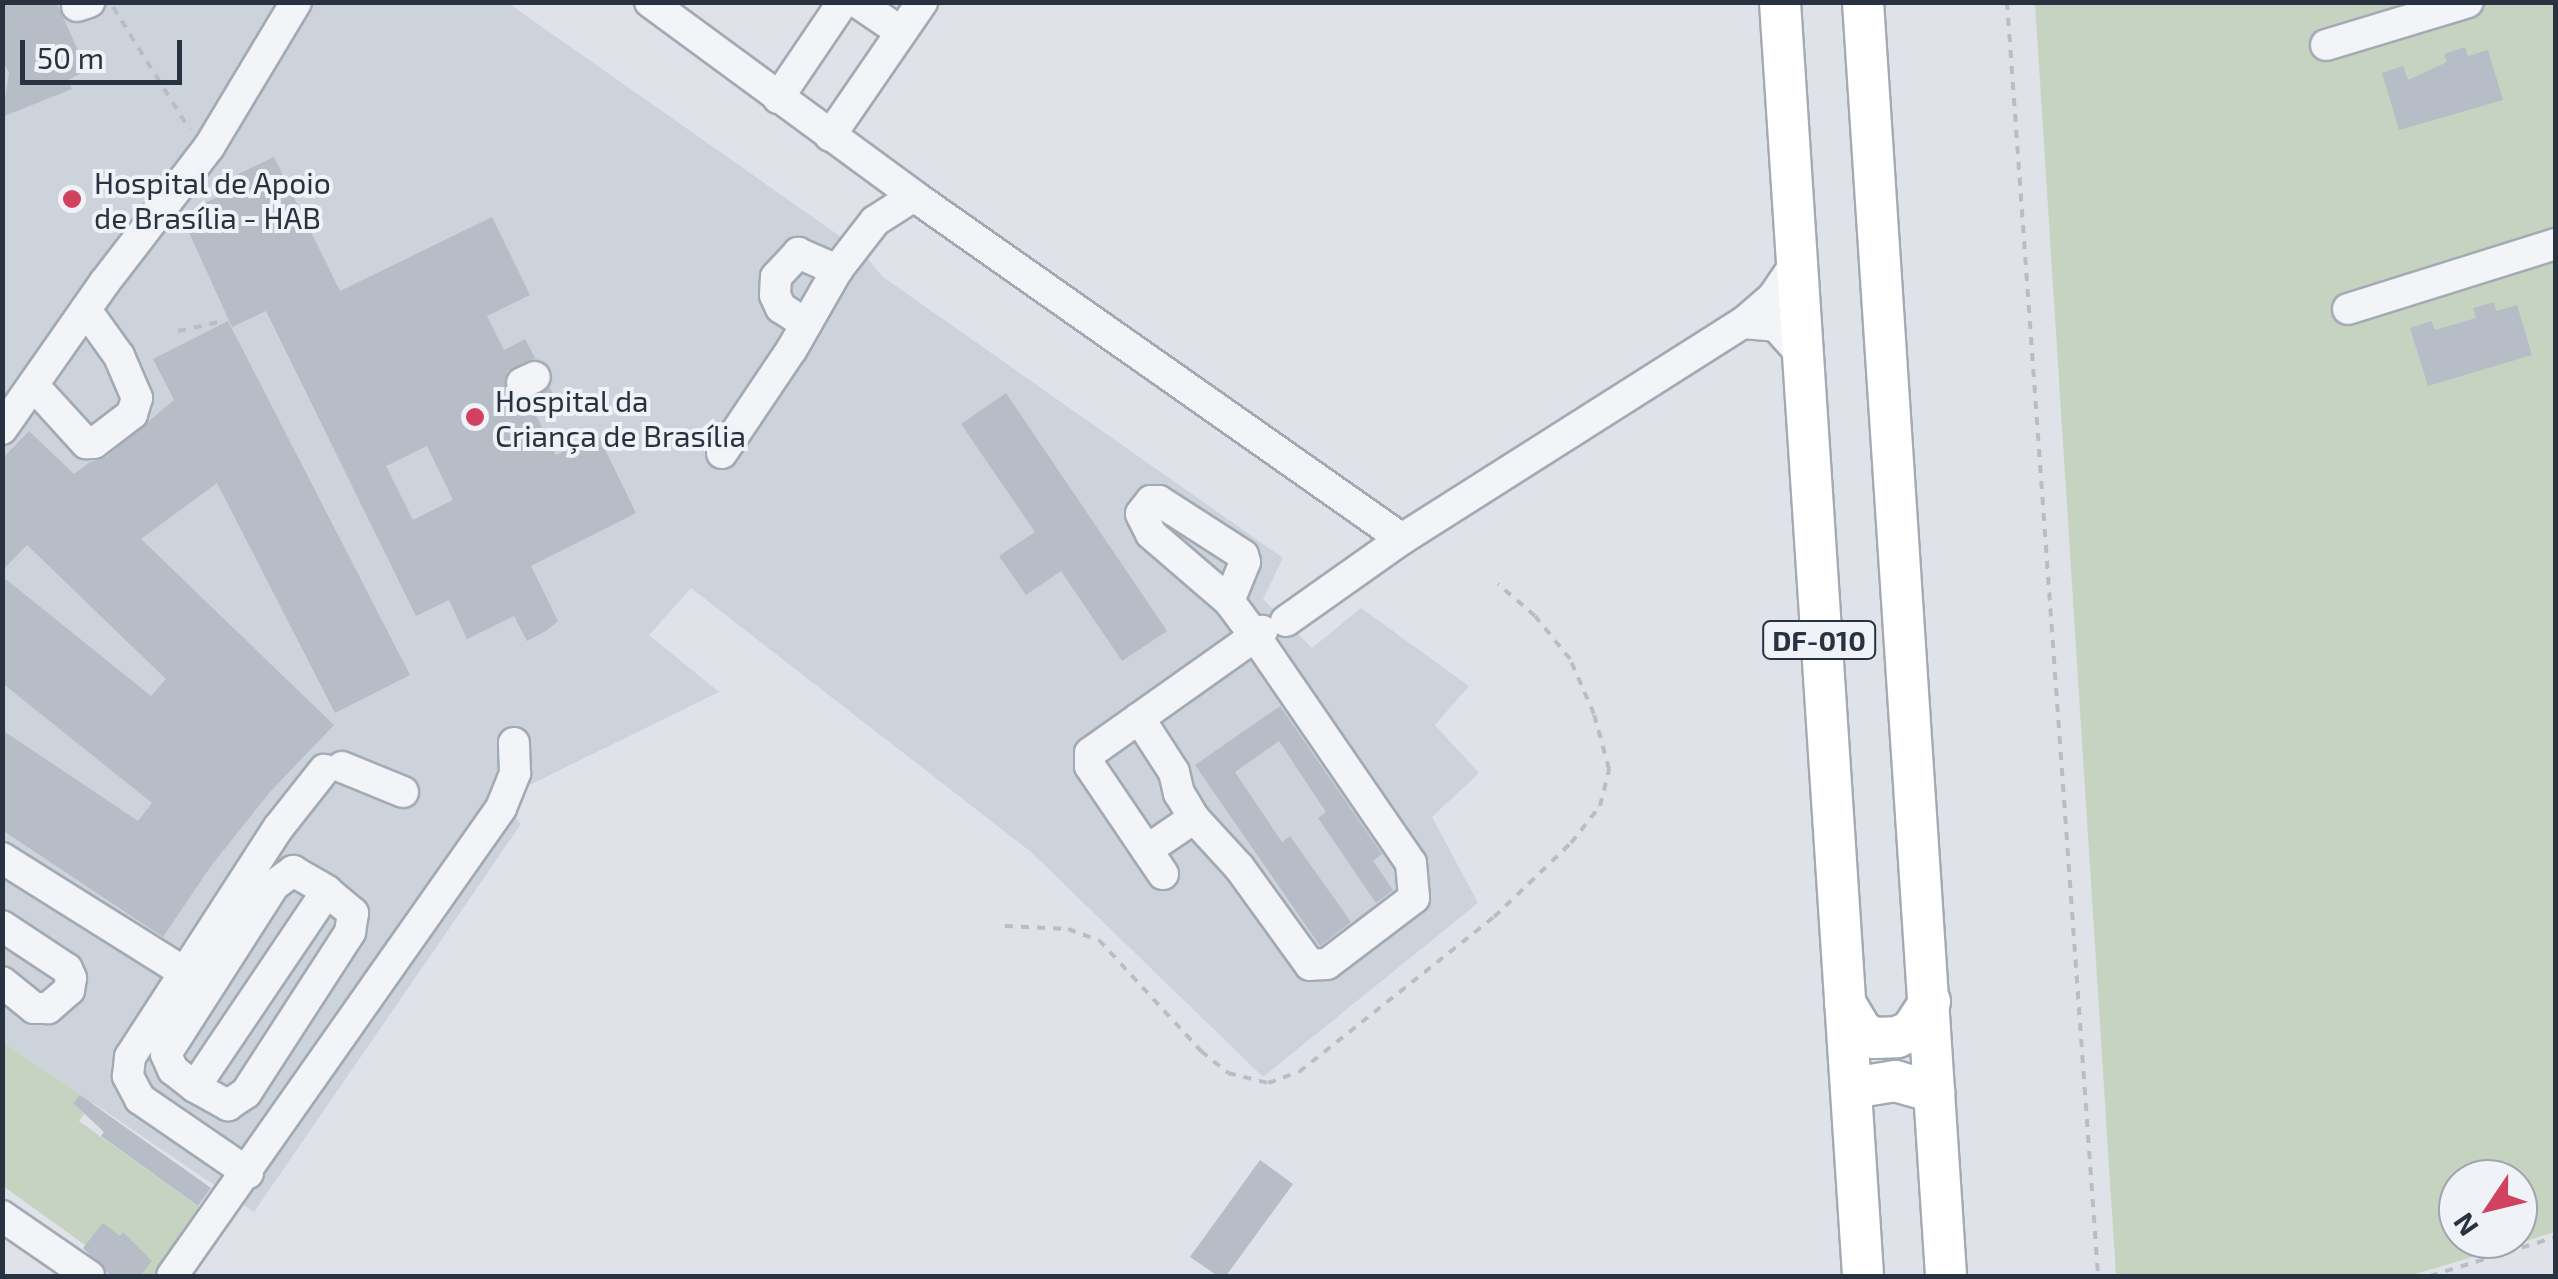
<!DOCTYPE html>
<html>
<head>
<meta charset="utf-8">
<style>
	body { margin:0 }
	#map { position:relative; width:2558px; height:1279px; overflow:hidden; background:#dfe3e9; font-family:"Exo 2",sans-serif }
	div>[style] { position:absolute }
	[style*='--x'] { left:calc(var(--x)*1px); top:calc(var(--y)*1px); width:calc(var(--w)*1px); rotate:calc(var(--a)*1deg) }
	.built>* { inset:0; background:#cdd3db }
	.green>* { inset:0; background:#c6d3c0 }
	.building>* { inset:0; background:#b6bdc6 }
	.path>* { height:4px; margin-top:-2px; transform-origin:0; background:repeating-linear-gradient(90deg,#b9bec4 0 8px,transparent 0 16px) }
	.roads { filter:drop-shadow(2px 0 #a4aab3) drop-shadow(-2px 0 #a4aab3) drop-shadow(0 2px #a4aab3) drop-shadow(0 -2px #a4aab3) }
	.minor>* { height:30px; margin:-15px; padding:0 15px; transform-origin:15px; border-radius:15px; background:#f2f4f7 }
	.major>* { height:40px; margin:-20px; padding:0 20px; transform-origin:20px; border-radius:20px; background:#fff }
	.dots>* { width:28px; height:28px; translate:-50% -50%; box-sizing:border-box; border:5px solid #eff2f6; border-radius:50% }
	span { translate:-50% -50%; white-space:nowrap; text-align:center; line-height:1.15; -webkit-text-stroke:8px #eff2f6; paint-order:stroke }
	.shield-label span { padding:2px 8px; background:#eff2f6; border:2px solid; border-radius:8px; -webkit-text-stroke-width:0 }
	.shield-label { font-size:28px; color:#283240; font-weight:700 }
	.poi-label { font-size:30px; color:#283240 }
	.left { translate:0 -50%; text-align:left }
	.frame { position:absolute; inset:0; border:5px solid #283240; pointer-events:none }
	.north { position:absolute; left:2438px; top:1159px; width:100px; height:100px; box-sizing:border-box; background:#eff2f6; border:2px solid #9fa5ad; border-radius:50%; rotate:235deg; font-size:28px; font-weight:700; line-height:40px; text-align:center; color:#283240 }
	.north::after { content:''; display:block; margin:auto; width:35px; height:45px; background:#d14160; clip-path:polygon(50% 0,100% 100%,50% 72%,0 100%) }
	.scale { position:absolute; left:20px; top:40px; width:162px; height:45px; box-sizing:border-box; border:5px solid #283240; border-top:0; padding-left:12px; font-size:30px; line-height:35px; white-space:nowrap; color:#283240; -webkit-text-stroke:8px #eff2f6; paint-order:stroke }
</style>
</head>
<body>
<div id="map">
	<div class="built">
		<i style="clip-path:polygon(2px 3px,508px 3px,861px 251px,883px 277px,1283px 558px,1263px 599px,1312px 648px,1361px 608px,1469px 686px,1435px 725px,1479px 773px,1432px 817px,1478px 903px,1263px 1077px,1031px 852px,691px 588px,649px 635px,719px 692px,499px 800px,521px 824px,254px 1212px,3px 1042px)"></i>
	</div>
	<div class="green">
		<i style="clip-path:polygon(evenodd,2035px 3px,2555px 3px,2555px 1232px,2409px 1276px,2116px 1276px,2035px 3px,2458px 1179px,2518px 1179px,2518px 1239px,2458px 1239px,2458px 1179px)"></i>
		<i style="clip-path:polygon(3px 1042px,93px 1103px,79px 1121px,209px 1214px,165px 1276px,128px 1276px,3px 1186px)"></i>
	</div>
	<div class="building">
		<i style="clip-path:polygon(2px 2px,56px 2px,87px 70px,68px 80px,72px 89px,2px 117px,9px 73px,2px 60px)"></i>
		<i style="clip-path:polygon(2465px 47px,2468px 56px,2488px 50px,2503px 100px,2399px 130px,2382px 73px,2403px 66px,2408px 80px,2447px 62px,2444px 54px)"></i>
		<i style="clip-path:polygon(evenodd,274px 157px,340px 291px,492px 217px,530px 295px,487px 316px,504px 350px,525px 339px,535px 358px,507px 371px,506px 392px,521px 402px,550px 388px,558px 404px,536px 415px,556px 455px,598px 435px,636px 513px,531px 566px,558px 621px,546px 631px,527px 641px,514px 616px,467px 639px,449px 600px,416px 616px,266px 311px,232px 327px,181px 215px,237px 187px,232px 177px,274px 157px,427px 446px,453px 500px,413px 520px,386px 466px,427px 446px)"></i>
		<i style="clip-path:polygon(2494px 302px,2496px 311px,2517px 305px,2532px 355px,2428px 386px,2410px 328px,2431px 321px,2435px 330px,2476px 318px,2473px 308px)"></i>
		<i style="clip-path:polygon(228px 321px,410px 675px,335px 713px,217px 483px,141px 539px,334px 725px,270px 792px,211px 866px,163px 937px,2px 830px,2px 730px,138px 821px,152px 803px,2px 683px,2px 576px,151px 696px,166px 679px,27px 545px,2px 571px,2px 459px,29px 431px,74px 474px,90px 462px,105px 458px,174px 400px,153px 359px)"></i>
		<i style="clip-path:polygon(1006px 393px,1167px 631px,1122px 661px,1061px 571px,1026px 595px,999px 556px,1035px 532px,961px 424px)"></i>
		<i style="clip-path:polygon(1280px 706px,1382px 854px,1373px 861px,1393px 890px,1376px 903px,1318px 818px,1326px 812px,1279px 741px,1235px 772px,1282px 842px,1290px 836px,1351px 922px,1320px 946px,1195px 765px)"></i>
		<i style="clip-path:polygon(80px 1095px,211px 1188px,198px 1206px,101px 1136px,104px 1132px,73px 1103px)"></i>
		<i style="clip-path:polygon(1260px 1160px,1293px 1184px,1226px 1276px,1218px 1276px,1190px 1257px)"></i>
		<i style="clip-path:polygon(103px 1223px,120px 1236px,123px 1232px,152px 1261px,140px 1276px,111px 1276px,83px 1248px)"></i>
	</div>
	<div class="path">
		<i style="--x:2007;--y:2;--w:1277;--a:85.91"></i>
		<i style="--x:113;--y:7;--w:145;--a:58"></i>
		<i style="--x:178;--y:331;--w:47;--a:-12.3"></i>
		<i style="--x:1005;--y:926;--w:63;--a:2.7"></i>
		<i style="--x:1068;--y:929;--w:33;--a:20"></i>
		<i style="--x:1099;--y:940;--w:151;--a:47.4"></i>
		<i style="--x:1201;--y:1051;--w:35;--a:39"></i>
		<i style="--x:1228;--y:1073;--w:41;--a:14"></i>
		<i style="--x:1268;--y:1083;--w:33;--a:-20"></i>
		<i style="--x:1299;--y:1072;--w:249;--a:-38.5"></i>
		<i style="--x:1494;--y:917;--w:107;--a:-43.9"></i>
		<i style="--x:1571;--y:843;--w:47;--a:-51.9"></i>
		<i style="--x:1600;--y:806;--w:38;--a:-76"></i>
		<i style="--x:1609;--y:769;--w:57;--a:-105.3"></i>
		<i style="--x:1594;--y:714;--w:60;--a:-113.6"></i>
		<i style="--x:1570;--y:659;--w:55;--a:-129.1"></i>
		<i style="--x:1535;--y:616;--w:49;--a:-139.1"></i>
		<i style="--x:2430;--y:1276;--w:132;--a:-17.2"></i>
	</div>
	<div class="roads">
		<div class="minor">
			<i style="--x:650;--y:2;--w:328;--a:36.3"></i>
			<i style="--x:914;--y:196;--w:596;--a:35.1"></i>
			<i style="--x:1402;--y:539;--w:404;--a:-32.4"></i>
			<i style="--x:1743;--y:323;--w:40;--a:-41"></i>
			<i style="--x:1773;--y:297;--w:41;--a:-55.9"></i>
			<i style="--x:857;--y:2;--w:53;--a:34.3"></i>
			<i style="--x:77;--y:6;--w:13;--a:-18"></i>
			<i style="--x:2326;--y:45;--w:148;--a:-16.8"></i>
			<i style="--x:778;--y:98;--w:116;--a:-55.9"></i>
			<i style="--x:830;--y:136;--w:163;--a:-55.5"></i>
			<i style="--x:2348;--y:309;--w:218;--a:-17.4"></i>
			<i style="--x:1743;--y:323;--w:33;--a:5"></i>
			<i style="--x:1776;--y:326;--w:39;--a:48"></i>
			<i style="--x:806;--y:324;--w:30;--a:-147"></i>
			<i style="--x:781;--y:308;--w:14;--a:-115"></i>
			<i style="--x:775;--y:295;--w:18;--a:-87"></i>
			<i style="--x:776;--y:277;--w:33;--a:-47"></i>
			<i style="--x:798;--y:253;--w:43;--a:23.6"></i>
			<i style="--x:522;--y:383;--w:14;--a:-25"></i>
			<i style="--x:33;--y:385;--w:79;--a:47.6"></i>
			<i style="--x:86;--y:443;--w:8;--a:0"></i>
			<i style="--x:94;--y:443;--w:48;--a:-37.3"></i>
			<i style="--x:132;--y:414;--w:17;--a:-73"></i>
			<i style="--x:137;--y:398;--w:46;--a:-113.2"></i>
			<i style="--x:119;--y:356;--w:57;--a:-125.7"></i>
			<i style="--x:2;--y:429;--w:179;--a:-55"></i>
			<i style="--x:105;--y:282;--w:170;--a:-52.4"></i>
			<i style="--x:209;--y:147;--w:169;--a:-59"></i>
			<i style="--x:722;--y:453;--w:125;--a:-56.1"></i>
			<i style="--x:792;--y:349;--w:91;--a:-60.3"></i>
			<i style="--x:837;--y:270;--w:62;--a:-52.2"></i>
			<i style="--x:875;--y:221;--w:46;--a:-32.7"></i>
			<i style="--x:1229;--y:601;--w:42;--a:-67.7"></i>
			<i style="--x:1245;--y:562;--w:7;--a:-106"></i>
			<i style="--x:1243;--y:555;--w:100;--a:-147.3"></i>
			<i style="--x:1159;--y:501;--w:8;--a:180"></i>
			<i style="--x:1151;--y:501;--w:16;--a:128"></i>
			<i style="--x:1141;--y:514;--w:22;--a:63"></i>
			<i style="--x:1151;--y:534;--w:103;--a:40.7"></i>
			<i style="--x:1229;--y:601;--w:44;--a:53.4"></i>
			<i style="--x:1255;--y:636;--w:9;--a:-36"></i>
			<i style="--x:1286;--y:621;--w:142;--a:-35.3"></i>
			<i style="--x:1139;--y:718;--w:64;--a:57.1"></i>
			<i style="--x:1174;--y:772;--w:22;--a:77"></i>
			<i style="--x:1179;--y:793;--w:29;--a:59"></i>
			<i style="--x:1194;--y:818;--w:57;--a:145.8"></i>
			<i style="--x:342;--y:767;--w:66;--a:22.3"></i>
			<i style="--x:2;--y:858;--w:216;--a:32.1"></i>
			<i style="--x:293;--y:871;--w:39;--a:30"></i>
			<i style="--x:327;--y:891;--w:236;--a:124"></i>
			<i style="--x:195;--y:1087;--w:28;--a:-142"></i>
			<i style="--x:173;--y:1070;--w:17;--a:-114"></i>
			<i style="--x:166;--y:1054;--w:201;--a:-57.4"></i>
			<i style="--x:274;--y:885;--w:24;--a:-36"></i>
			<i style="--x:1163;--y:874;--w:130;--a:-124.1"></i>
			<i style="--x:1090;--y:766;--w:13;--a:-90"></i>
			<i style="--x:1090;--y:753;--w:202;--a:-35.3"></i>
			<i style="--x:1255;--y:636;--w:275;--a:55.5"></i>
			<i style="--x:1411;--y:863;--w:35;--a:85"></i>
			<i style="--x:1414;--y:898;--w:109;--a:142.8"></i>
			<i style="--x:1327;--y:964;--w:17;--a:177"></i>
			<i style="--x:1310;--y:965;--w:121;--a:-125.9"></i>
			<i style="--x:1239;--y:867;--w:67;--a:-132.6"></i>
			<i style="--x:2;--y:926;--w:78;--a:33.5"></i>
			<i style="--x:67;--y:969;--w:10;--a:66"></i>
			<i style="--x:71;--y:978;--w:12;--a:99"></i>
			<i style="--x:69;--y:990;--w:28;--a:139"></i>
			<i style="--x:48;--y:1008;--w:14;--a:180"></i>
			<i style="--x:34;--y:1008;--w:41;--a:-140.9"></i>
			<i style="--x:195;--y:1087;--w:38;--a:29"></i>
			<i style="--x:228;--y:1105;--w:22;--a:-34"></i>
			<i style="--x:246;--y:1093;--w:192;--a:-57.1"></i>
			<i style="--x:350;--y:932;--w:19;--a:-81"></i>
			<i style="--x:353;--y:913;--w:34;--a:-140"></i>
			<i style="--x:248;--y:1173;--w:131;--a:-145.6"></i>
			<i style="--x:140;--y:1099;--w:26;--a:-118"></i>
			<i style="--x:128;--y:1076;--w:19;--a:-84"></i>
			<i style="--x:130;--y:1057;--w:274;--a:-57.1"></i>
			<i style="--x:279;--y:827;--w:73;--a:-51.7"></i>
			<i style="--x:2;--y:1216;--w:106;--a:34.6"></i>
			<i style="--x:172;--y:1276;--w:572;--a:-54.89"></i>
			<i style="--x:501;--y:808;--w:38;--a:-68"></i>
			<i style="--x:515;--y:773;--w:30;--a:-92"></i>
		</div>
		<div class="major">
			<i style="--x:1780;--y:2;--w:1277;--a:86.27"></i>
			<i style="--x:1863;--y:2;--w:1277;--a:86.27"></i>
			<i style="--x:1845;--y:1003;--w:33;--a:59"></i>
			<i style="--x:1862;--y:1031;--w:14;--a:30"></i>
			<i style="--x:1874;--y:1038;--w:23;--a:-2"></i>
			<i style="--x:1897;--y:1037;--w:15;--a:-23"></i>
			<i style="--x:1911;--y:1031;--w:35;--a:-57"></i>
			<i style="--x:1852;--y:1088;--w:44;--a:-9.2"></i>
			<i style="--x:1895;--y:1081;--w:41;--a:15.8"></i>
		</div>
	</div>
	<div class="dots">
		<i style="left:72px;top:199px;background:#d14160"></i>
		<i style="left:475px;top:417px;background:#d14160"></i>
	</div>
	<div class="shield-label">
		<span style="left:1819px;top:640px">DF-010</span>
	</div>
	<div class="poi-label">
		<span class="left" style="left:94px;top:199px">Hospital de Apoio<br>de Brasília - HAB</span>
		<span class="left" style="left:495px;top:417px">Hospital da<br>Criança de Brasília</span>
	</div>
	<div class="frame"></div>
	<div class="north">N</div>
	<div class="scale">50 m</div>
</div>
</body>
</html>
